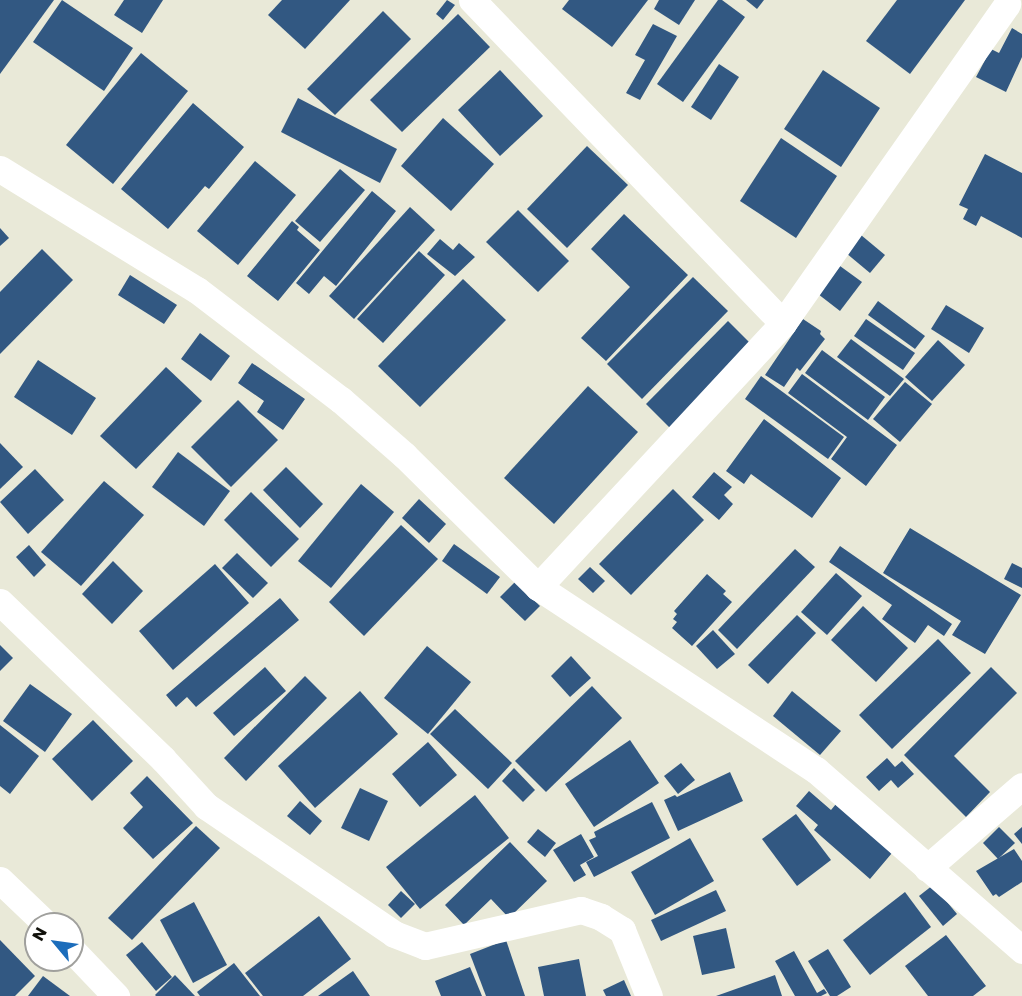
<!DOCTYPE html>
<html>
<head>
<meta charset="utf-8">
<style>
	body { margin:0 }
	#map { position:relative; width:1022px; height:996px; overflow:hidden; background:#e9e9d8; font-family:Poppins,sans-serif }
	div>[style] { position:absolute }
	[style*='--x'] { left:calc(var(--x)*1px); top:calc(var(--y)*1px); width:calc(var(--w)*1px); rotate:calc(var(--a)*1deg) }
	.building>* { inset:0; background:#325882 }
	.minor>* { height:27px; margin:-13.5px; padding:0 13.5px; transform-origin:13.5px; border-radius:13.5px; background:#fff }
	span { translate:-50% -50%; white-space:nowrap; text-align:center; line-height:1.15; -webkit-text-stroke:6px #fff; paint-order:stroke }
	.north { position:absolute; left:24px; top:912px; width:60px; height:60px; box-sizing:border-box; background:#fff; border:2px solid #a0a09d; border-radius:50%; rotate:299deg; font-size:16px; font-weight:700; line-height:24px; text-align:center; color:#11110b }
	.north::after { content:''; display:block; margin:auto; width:21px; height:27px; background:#1c6dbb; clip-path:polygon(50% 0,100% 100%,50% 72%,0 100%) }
</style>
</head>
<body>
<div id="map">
	<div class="building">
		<i style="clip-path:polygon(0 0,54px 0,0 74px)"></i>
		<i style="clip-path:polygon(62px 0,133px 48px,104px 91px,33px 42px)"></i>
		<i style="clip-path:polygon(124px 0,163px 0,142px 33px,114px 15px)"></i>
		<i style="clip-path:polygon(282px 0,350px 0,305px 49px,268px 15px)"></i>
		<i style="clip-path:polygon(447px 0,455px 5px,443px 20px,436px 14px)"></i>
		<i style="clip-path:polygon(569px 0,648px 0,612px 47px,562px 9px)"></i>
		<i style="clip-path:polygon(659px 0,695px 0,679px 25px,654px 9px)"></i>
		<i style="clip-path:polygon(718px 0,722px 0,745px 17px,683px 102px,657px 84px)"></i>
		<i style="clip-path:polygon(746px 0,764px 0,757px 9px)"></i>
		<i style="clip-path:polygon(897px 0,965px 0,910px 74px,866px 41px)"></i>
		<i style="clip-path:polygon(383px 11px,411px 39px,335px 115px,307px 89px)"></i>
		<i style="clip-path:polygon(458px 14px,490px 47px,402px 132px,370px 100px)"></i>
		<i style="clip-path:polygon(653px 24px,677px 36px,640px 100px,626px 93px,645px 60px,635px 55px)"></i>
		<i style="clip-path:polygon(1012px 28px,1022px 34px,1022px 57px,1006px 92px,976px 77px,991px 49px,999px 53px)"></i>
		<i style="clip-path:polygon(141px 53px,188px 91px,113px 184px,66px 145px)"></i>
		<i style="clip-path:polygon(719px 64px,739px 77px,711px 120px,691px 107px)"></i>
		<i style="clip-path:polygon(500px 70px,543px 116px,500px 156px,458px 110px)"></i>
		<i style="clip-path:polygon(823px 70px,880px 108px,841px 167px,784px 129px)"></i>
		<i style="clip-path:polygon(298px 98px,397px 149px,380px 183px,281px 132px)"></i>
		<i style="clip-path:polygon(193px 103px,244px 147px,209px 189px,205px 186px,168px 229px,121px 189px)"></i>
		<i style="clip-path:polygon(443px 118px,494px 164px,451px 211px,401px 166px)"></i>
		<i style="clip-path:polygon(781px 138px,837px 176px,796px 238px,740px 201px)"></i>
		<i style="clip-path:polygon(587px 146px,628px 185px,567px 248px,527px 209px)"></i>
		<i style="clip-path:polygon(985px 154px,1022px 173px,1022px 238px,981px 216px,976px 226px,963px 219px,968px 209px,959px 205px)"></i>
		<i style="clip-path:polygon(255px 161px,296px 195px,238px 265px,197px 231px)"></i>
		<i style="clip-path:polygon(340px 169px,365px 190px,320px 242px,295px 221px)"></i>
		<i style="clip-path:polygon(372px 191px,396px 211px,336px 286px,324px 276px,309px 294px,296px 283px)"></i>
		<i style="clip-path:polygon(410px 207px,435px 230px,354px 319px,329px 296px)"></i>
		<i style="clip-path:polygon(518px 210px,569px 261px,538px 292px,486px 242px)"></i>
		<i style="clip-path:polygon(624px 214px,688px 275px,606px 361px,581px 338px,630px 287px,591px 249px)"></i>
		<i style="clip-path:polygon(292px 221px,299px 227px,297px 230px,320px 250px,278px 301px,247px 276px)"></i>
		<i style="clip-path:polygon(0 228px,9px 238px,0 246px)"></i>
		<i style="clip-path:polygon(861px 235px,885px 255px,870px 273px,846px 253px)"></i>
		<i style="clip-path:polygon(440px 239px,453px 250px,459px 243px,475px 257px,455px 276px,427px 254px)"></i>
		<i style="clip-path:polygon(42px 249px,73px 280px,0 354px,0 292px)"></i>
		<i style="clip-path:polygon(419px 251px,445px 275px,383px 343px,357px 319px)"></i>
		<i style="clip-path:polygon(840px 266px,862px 282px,840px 311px,818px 294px)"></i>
		<i style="clip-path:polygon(130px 275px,177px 305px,164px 324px,118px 295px)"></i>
		<i style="clip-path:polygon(693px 277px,728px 311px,642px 399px,607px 364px)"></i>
		<i style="clip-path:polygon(463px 279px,506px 320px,420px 407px,378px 366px)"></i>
		<i style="clip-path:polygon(878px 301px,925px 336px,915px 349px,868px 315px)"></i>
		<i style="clip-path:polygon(946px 305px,984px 328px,969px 353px,931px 329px)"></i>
		<i style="clip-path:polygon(803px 319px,821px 331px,820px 334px,825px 339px,800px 371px,797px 368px,784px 387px,765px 375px)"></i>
		<i style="clip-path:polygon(866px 319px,915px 353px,903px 370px,854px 336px)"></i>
		<i style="clip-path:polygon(728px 321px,755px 348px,673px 431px,646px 404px)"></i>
		<i style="clip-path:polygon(200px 333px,230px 356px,211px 381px,181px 359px)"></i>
		<i style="clip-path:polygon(851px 339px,904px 379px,890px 396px,837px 357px)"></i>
		<i style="clip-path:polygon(938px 340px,965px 365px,932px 401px,905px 377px)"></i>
		<i style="clip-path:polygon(822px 350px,885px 397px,868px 420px,805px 373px)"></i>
		<i style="clip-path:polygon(38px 360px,96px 398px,72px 435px,14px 397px)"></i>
		<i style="clip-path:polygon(252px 363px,305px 399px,283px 430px,257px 412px,264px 401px,238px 383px)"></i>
		<i style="clip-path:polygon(166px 367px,202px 401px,136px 469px,100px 436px)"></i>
		<i style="clip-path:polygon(802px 374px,897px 445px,866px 486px,831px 459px,847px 437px,788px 393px)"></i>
		<i style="clip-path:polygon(761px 376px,844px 437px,828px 459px,745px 399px)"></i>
		<i style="clip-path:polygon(905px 382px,932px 404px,900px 442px,873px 419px)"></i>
		<i style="clip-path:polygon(588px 386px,638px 432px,554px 524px,504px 478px)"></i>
		<i style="clip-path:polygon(238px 400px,278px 440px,231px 487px,191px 447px)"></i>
		<i style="clip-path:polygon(764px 419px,841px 478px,812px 518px,751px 474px,744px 484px,726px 471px)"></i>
		<i style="clip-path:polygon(0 443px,23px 467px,0 489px)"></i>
		<i style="clip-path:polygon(178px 452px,230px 491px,204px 526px,152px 487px)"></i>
		<i style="clip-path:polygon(286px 467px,323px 504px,300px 528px,263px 490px)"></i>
		<i style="clip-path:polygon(35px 469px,64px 500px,28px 534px,0 502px)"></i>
		<i style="clip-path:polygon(714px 472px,732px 487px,724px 495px,733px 504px,719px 520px,692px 497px)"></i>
		<i style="clip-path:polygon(104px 481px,144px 515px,81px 586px,41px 552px)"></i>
		<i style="clip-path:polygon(361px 484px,394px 512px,331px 588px,298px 561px)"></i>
		<i style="clip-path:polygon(673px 489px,704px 520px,631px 595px,599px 564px)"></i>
		<i style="clip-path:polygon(251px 492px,299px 539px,271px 567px,224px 520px)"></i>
		<i style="clip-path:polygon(419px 499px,446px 524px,429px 543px,402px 518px)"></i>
		<i style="clip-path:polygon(401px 525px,438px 559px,364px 636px,329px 602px)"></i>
		<i style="clip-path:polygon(910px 528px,1021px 595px,985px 654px,952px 635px,961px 621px,883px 573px)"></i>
		<i style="clip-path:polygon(454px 544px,500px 577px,487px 594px,442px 561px)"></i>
		<i style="clip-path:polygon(29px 545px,46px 565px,34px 577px,16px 557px)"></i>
		<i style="clip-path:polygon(840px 546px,952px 624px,944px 636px,928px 625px,915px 643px,882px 619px,892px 605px,829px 562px)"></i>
		<i style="clip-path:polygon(795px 549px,815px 567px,737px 649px,718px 630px)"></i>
		<i style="clip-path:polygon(237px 553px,268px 583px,253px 598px,222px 568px)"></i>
		<i style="clip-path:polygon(113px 561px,143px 591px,112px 624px,82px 594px)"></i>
		<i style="clip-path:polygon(1012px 563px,1022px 568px,1022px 588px,1004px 579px)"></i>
		<i style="clip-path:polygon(215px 564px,249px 603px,173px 670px,139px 631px)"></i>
		<i style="clip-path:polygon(590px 567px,605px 581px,593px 593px,578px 579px)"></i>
		<i style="clip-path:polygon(836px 573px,862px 596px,827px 635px,801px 612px)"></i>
		<i style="clip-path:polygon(707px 574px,726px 591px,723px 594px,732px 602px,692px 646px,672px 628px,677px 622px,673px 619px,677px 614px,674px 611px)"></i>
		<i style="clip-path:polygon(515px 582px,540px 606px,525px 621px,500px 597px)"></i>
		<i style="clip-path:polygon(280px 598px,299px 620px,196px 707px,187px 697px,176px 707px,166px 695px)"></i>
		<i style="clip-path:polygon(863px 606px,908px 648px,876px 682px,831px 640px)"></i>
		<i style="clip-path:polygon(797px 615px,816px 633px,768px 684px,748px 665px)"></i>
		<i style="clip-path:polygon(713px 630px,735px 654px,717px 669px,696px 646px)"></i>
		<i style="clip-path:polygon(938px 639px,971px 673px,892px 749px,859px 715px)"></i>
		<i style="clip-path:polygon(0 645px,13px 658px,0 671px)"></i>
		<i style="clip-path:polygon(427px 646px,471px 682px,428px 734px,384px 698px)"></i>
		<i style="clip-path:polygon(571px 656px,591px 678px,570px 697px,551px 676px)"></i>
		<i style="clip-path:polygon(265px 667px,286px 691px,234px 736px,213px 713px)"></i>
		<i style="clip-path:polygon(991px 667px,1017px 693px,954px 756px,990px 792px,966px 817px,904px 755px)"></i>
		<i style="clip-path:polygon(305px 676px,327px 698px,246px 781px,224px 758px)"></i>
		<i style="clip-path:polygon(30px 684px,72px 714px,45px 752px,3px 721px)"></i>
		<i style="clip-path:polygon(592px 686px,622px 718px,546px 792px,515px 761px)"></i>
		<i style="clip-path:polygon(360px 691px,398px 734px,315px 808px,278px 766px)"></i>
		<i style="clip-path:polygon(792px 691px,841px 731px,820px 755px,773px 716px)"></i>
		<i style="clip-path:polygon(455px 709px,512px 763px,488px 789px,430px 734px)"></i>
		<i style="clip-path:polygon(93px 720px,133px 761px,92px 801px,52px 759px)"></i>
		<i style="clip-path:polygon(0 725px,39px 756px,10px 794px,0 786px)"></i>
		<i style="clip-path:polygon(630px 740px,659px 783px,594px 827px,565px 784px)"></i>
		<i style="clip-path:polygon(428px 742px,457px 775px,420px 807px,392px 774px)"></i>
		<i style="clip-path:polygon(887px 758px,895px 767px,902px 761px,914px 774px,898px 788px,891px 780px,879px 791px,866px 777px)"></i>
		<i style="clip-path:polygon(681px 763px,695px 780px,678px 794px,664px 776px)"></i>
		<i style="clip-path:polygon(514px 768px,535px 790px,523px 802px,502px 781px)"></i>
		<i style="clip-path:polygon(730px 772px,743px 801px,678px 831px,664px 800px,675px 795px,677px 797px)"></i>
		<i style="clip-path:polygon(147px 776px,193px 823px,153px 859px,123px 828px,143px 807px,130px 793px)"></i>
		<i style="clip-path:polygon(360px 788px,388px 801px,369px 841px,341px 828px)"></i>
		<i style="clip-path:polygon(809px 791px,831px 810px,836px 804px,892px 853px,870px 879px,814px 830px,818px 825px,796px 806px)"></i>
		<i style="clip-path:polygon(475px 795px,509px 838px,420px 909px,386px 867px)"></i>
		<i style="clip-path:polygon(300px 801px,322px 821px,310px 835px,287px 816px)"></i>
		<i style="clip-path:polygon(652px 802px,670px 838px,594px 877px,586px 862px,598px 856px,589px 840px,596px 837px,594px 832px)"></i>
		<i style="clip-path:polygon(796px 814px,831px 860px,797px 886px,762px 839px)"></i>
		<i style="clip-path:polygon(196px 826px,220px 848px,132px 940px,108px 918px)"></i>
		<i style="clip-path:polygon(999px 827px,1015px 843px,998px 859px,983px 843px)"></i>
		<i style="clip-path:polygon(1022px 827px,1022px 844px,1014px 834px)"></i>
		<i style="clip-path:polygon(538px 829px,556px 843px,545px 857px,527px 842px)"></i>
		<i style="clip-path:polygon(581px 834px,594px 857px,580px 865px,586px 875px,574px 882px,553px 850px)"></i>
		<i style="clip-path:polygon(690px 838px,714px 881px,655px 915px,631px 872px)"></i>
		<i style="clip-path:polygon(510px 842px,547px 881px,509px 918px,491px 899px,464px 925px,445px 905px)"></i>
		<i style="clip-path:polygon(1014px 849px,1022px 861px,1022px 882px,999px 897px,996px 894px,993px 896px,976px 871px)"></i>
		<i style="clip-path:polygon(933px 885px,957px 914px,943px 926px,919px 896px)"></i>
		<i style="clip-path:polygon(716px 890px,726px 911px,661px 941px,651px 920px)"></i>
		<i style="clip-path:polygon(401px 891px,415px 904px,401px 918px,388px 905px)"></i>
		<i style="clip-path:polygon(905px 892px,931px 927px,870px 975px,843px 940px)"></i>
		<i style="clip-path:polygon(194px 902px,227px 965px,193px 983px,160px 920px)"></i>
		<i style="clip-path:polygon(319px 916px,351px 959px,303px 996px,263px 996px,245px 973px)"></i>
		<i style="clip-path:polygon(726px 928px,735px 968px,702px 975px,693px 936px)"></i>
		<i style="clip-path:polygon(946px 935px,986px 986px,973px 996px,928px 996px,905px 966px)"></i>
		<i style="clip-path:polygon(0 940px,35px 976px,15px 996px,0 996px)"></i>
		<i style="clip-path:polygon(506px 940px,525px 996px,486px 996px,470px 954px)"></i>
		<i style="clip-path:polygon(142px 942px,172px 977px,156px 991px,126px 955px)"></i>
		<i style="clip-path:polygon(828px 949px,851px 987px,837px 996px,830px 996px,808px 961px)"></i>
		<i style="clip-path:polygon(794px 951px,817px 993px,824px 989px,827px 993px,821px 996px,795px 996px,775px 961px)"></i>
		<i style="clip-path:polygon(579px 959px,586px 996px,544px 996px,538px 967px)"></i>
		<i style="clip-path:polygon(234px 963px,260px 996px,200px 996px,197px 992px)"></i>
		<i style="clip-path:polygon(470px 967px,482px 996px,441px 996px,435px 981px)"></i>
		<i style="clip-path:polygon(353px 971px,370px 996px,318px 996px)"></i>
		<i style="clip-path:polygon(175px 975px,195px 996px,156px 996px,155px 995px)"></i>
		<i style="clip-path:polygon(775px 975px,782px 996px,716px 996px)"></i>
		<i style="clip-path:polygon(43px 976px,70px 996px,28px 996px)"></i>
		<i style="clip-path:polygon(624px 980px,631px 996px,606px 996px,603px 990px)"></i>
	</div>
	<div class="minor">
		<i style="--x:472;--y:0;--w:448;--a:46.1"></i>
		<i style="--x:0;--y:169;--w:231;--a:31.6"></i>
		<i style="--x:197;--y:290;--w:181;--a:37.4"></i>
		<i style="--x:341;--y:400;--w:84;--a:41.1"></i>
		<i style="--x:404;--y:455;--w:188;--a:44.6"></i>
		<i style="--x:538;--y:587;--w:333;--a:33.4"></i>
		<i style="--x:816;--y:770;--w:274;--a:41.1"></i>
		<i style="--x:538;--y:587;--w:360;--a:-47.1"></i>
		<i style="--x:783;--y:323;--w:390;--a:-54.9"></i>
		<i style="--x:0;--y:602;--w:226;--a:43.9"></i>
		<i style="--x:163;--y:759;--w:64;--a:47.5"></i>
		<i style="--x:206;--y:806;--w:227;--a:34.2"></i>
		<i style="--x:394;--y:934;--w:33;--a:21"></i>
		<i style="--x:425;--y:946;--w:160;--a:-13"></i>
		<i style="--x:581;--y:910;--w:21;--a:19"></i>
		<i style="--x:601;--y:917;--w:25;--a:32"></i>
		<i style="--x:622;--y:930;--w:71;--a:67.8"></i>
		<i style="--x:927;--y:868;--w:125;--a:-40.8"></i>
		<i style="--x:0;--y:880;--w:64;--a:43.7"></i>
		<i style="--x:72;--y:950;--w:64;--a:46.3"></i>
	</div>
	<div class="north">N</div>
</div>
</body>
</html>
